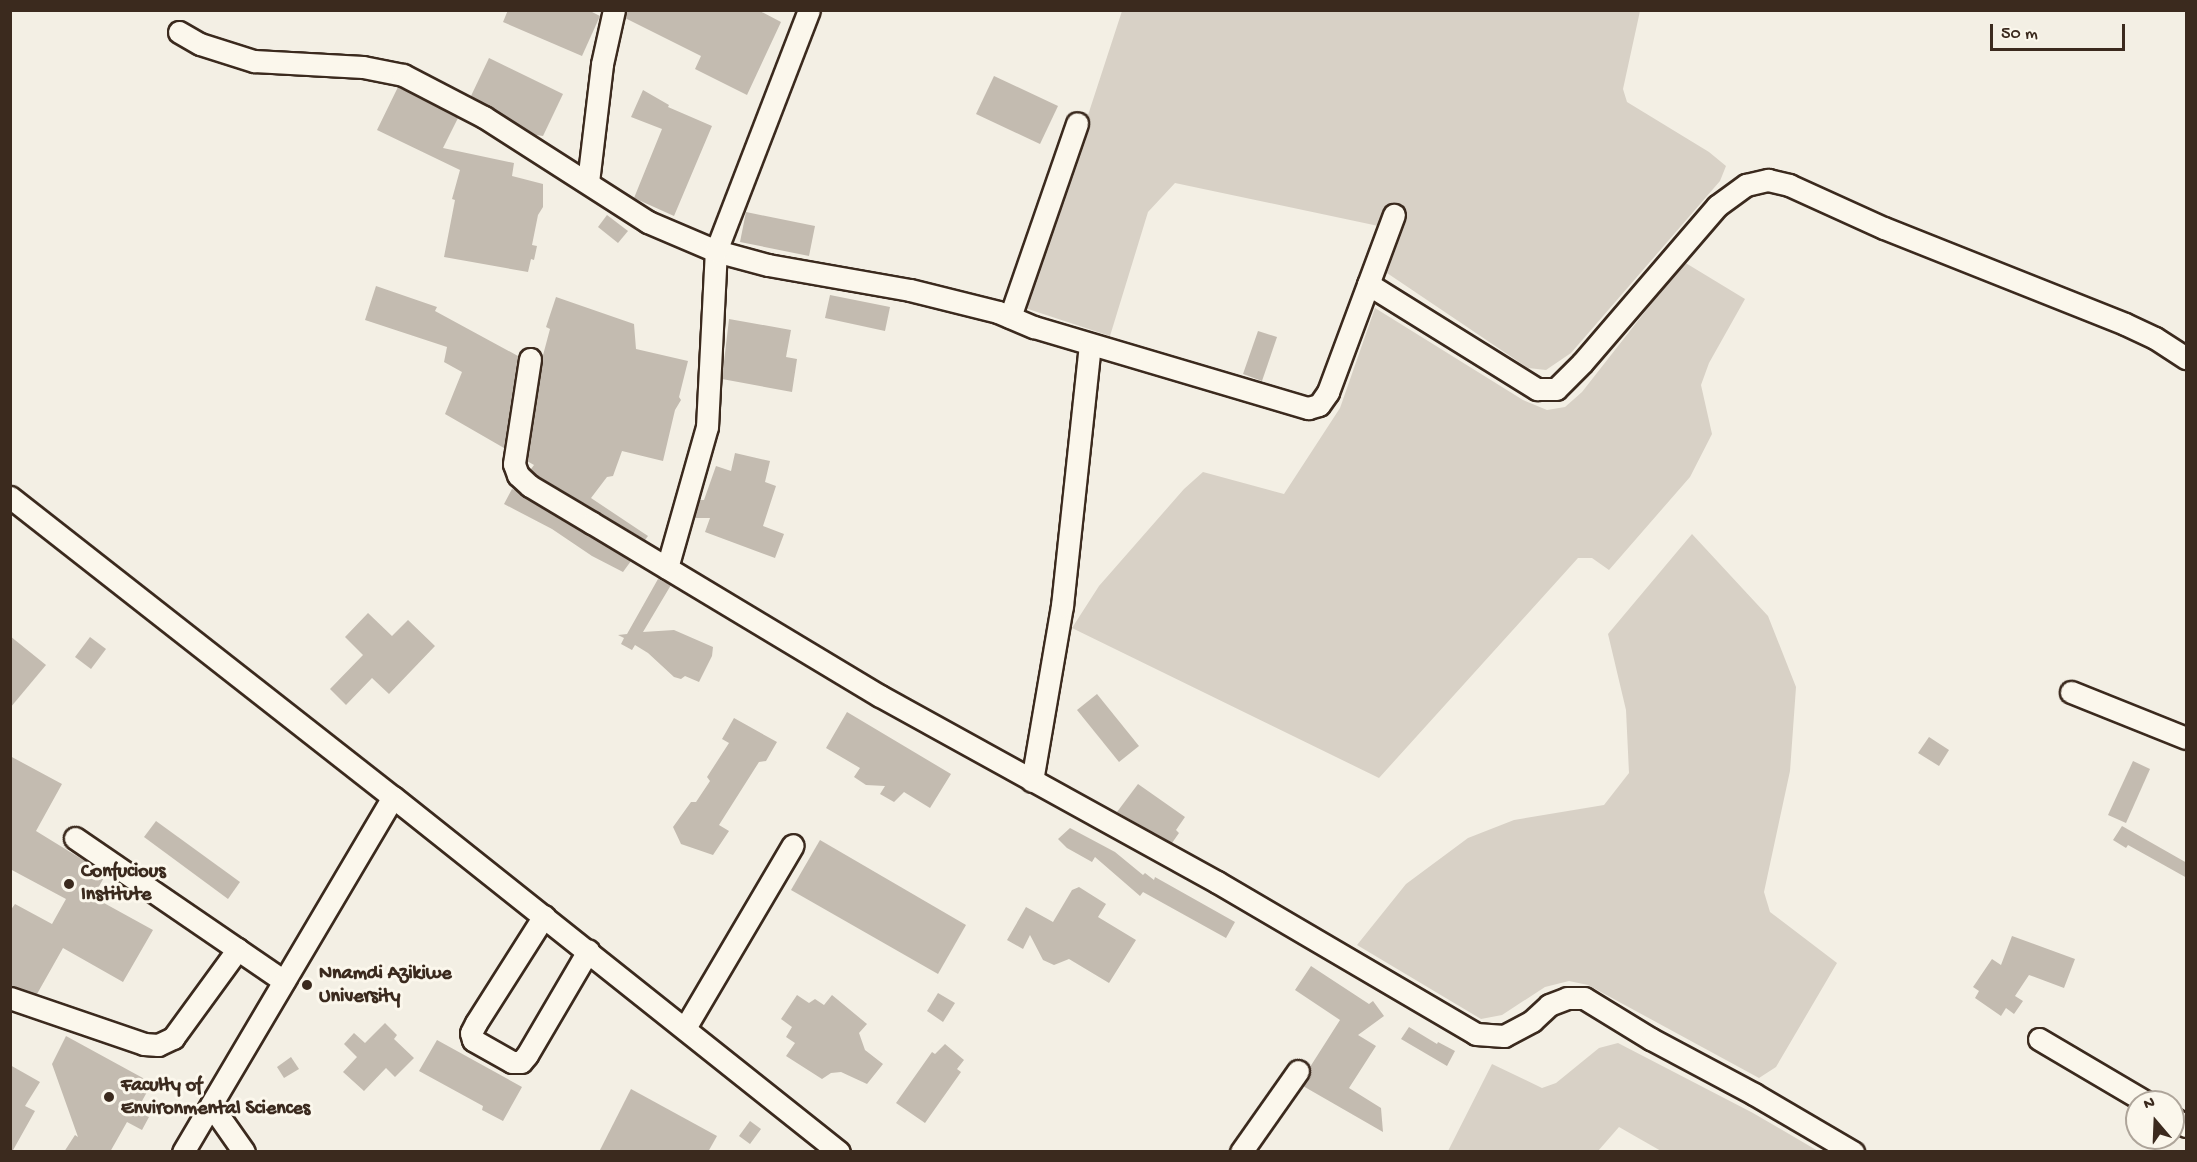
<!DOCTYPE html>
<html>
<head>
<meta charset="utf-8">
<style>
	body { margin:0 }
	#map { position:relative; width:2197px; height:1162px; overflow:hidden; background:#f3efe4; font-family:"Gochi Hand",sans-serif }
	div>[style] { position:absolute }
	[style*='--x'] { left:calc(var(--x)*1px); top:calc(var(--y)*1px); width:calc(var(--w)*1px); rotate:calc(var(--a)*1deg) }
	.green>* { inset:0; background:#d8d1c6 }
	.building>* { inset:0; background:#c3bbb0 }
	.roads { filter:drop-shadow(2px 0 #3b2a1e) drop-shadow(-2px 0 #3b2a1e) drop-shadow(0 2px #3b2a1e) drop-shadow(0 -2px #3b2a1e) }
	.minor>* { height:21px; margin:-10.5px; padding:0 10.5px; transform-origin:10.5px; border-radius:10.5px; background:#fbf7ec }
	.dots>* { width:16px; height:16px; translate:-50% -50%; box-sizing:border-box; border:3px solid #fbf7ec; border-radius:50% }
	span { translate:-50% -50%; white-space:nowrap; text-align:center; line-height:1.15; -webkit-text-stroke:6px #fbf7ec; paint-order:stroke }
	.poi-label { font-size:20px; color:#3b2a1e; font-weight:700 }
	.left { translate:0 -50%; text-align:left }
	.frame { position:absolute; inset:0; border:12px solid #3b2a1e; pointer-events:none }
	.north { position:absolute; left:2125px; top:1090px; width:60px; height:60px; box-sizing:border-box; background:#fbf7ec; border:2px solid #aea59a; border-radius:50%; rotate:341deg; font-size:16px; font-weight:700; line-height:24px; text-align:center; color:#3b2a1e }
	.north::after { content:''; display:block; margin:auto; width:21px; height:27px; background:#3b2a1e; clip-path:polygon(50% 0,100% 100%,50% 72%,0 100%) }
	.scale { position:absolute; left:1990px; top:24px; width:135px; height:27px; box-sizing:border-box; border:3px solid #3b2a1e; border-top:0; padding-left:8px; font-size:18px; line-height:21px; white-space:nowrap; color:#3b2a1e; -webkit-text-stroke:4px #fbf7ec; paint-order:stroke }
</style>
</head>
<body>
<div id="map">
	<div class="green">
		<i style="clip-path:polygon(1122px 11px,1640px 11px,1623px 89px,1627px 102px,1709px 152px,1726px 166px,1720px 181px,1571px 353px,1546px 370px,1528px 368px,1387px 273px,1402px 231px,1175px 183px,1148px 212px,1110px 336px,1025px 308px)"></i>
		<i style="clip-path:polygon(1684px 262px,1745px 299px,1709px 363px,1701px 385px,1712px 434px,1690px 477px,1609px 570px,1592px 558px,1578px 558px,1379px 778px,1072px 628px,1099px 586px,1184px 489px,1203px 472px,1284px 494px,1340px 408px,1375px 308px,1523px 400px,1547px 410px,1565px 407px,1582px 392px)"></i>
		<i style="clip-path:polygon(1692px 534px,1768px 616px,1796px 687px,1790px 771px,1764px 892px,1770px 912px,1837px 963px,1776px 1067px,1759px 1078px,1588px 985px,1569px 981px,1545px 987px,1502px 1015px,1481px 1019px,1357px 945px,1406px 884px,1468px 838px,1514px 820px,1604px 805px,1629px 773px,1626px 710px,1608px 634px)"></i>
		<i style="clip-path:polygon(1618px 1043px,1753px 1113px,1818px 1151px,1661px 1151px,1619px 1127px,1598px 1151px,1448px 1151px,1492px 1064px,1542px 1088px,1556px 1083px,1599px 1048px)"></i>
	</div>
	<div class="building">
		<i style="clip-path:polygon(508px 10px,588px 10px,600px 16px,582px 56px,503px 22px)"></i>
		<i style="clip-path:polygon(626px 10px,758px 10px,781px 22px,747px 95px,695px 69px,701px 56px,625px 18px)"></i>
		<i style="clip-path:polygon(489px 58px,563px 94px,543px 136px,536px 135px,471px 96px)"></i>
		<i style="clip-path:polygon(994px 76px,1058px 106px,1040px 144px,976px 114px)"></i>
		<i style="clip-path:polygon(398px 87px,458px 118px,443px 148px,514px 163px,512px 176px,543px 184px,543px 207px,538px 215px,532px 245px,537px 246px,534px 260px,531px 259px,528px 272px,444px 257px,455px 200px,452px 199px,460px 170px,377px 130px)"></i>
		<i style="clip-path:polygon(643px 90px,669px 105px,668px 107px,712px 126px,674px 216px,634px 198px,662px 129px,631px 117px)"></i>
		<i style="clip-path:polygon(746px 212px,815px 226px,809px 256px,740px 242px)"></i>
		<i style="clip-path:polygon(607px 215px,628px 231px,618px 243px,598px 227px)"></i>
		<i style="clip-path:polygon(376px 286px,437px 307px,435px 311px,518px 356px,504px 448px,445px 414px,462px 372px,444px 362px,447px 347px,365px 320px)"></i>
		<i style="clip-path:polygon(830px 295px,890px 307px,885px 331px,825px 318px)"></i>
		<i style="clip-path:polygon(556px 297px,634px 324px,636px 349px,688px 361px,679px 397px,681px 400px,675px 410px,663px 461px,622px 451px,613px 476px,607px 477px,591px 498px,648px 536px,645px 540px,538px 476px,531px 469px,534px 465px,527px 461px,542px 359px,550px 329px,546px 327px)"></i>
		<i style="clip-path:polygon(729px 319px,791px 330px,786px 357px,797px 359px,792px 392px,722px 379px)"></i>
		<i style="clip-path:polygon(1258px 331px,1277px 337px,1262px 381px,1243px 374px)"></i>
		<i style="clip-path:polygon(735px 453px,770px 461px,765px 482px,776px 486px,763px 526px,784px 534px,775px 558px,705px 532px,710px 518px,694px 518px,700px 500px,704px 500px,716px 466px,731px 471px)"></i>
		<i style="clip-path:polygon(512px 489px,517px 491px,631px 561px,623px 572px,592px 556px,552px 529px,504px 504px)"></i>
		<i style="clip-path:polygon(658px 579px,671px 585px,643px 632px,674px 630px,713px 647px,712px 656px,699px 682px,685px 676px,681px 679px,674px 677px,648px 653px,635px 645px,632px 650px,621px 644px,624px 638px,618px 635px,627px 634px)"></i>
		<i style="clip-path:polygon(368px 613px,392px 636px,408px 620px,435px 646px,389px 694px,372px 678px,346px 705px,330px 689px,363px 655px,345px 637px)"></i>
		<i style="clip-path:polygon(10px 636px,46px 665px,10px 708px)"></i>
		<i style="clip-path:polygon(90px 637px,106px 649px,91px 669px,75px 657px)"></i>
		<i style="clip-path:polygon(1097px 694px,1139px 746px,1119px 762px,1077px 710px)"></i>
		<i style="clip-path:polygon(847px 712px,951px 774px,930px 808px,904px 792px,894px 802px,880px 794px,885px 786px,866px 785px,854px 777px,860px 768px,826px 748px)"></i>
		<i style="clip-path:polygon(734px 718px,777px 742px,766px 761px,759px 762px,719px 825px,729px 831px,713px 855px,681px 844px,673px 827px,691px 802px,696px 802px,710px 781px,707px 777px,729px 743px,722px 739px)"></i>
		<i style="clip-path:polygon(1929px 737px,1949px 750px,1939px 766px,1918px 753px)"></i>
		<i style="clip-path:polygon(10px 756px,62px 784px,36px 831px,106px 874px,93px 897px,153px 930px,123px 982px,63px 948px,37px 994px,10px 986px,10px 911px,15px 904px,52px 924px,66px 899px,10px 869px)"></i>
		<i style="clip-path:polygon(2133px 761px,2150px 769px,2126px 823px,2108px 815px)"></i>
		<i style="clip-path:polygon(1138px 784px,1185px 817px,1176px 830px,1179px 833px,1172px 843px,1117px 812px)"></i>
		<i style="clip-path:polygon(156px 821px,240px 882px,228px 899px,144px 837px)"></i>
		<i style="clip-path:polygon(2122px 826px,2187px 863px,2187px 878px,2128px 845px,2126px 848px,2113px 840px)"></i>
		<i style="clip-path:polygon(1070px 828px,1115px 852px,1143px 875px,1145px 873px,1154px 880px,1155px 877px,1235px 922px,1226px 938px,1143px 892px,1140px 896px,1095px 857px,1092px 862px,1067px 848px,1058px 839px)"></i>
		<i style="clip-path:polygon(820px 840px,966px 925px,938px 974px,791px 890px)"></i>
		<i style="clip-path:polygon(1079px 887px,1106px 904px,1098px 917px,1136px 940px,1109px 983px,1069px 959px,1054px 965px,1043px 960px,1030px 935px,1023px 949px,1007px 940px,1026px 907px,1053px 922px,1072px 890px)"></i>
		<i style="clip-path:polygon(2012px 936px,2075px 959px,2064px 988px,2029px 975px,2015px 996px,2023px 1001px,2014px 1014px,2006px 1008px,2001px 1016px,1975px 998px,1979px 991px,1973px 987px,1992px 959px,2001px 965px)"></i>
		<i style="clip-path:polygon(1311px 966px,1369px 1004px,1373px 1001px,1384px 1016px,1358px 1035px,1376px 1046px,1349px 1088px,1381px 1108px,1383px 1132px,1303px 1086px,1311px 1073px,1310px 1067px,1340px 1020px,1295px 990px)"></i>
		<i style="clip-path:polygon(938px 993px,955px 1003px,943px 1022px,927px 1011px)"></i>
		<i style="clip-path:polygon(797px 995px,809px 1003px,815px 999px,824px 1005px,832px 995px,867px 1024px,859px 1033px,865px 1050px,883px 1064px,867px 1084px,841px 1072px,831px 1073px,822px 1079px,786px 1056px,795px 1043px,786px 1037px,792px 1027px,781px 1019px)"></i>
		<i style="clip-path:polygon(385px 1023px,397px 1035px,394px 1039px,414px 1058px,395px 1077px,386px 1068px,364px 1091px,343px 1072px,357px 1057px,344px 1044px,354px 1033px,365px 1043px)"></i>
		<i style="clip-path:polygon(1409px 1027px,1437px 1044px,1438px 1042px,1455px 1051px,1447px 1066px,1401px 1039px)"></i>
		<i style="clip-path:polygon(66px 1036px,152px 1083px,137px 1110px,149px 1117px,142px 1130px,127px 1122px,110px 1152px,64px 1152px,75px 1135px,78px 1137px,52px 1064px)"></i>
		<i style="clip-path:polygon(437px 1040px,522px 1087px,503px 1121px,482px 1110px,483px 1106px,419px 1071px)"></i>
		<i style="clip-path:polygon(945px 1044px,964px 1060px,957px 1069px,961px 1072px,925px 1123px,896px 1103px,932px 1052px,935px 1054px)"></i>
		<i style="clip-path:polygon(291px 1057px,299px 1069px,284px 1078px,277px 1067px)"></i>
		<i style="clip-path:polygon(10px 1065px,40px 1082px,25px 1106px,35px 1111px,12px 1152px)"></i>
		<i style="clip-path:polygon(631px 1089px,717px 1136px,708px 1152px,599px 1152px)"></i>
		<i style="clip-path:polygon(750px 1121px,761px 1129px,750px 1144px,739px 1136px)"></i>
	</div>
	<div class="roads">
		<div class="minor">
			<i style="--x:179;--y:32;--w:24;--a:30"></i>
			<i style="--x:200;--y:44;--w:57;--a:17.5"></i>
			<i style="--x:254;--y:61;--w:109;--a:3.2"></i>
			<i style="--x:363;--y:67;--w:41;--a:11.3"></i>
			<i style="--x:403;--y:75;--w:91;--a:27.4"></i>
			<i style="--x:484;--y:117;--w:195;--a:32.6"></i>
			<i style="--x:648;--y:222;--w:74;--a:23.1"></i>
			<i style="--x:716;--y:251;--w:54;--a:15.1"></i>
			<i style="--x:768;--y:265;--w:144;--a:10"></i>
			<i style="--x:910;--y:290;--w:91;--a:14"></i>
			<i style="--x:998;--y:312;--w:39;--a:23"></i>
			<i style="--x:1034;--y:327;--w:286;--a:16.5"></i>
			<i style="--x:1308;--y:408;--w:11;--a:-15"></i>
			<i style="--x:1319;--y:405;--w:16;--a:-55"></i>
			<i style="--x:1328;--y:392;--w:189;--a:-69.6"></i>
			<i style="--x:588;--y:182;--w:119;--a:-83.2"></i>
			<i style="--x:602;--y:64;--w:55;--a:-77.5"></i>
			<i style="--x:1368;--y:284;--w:199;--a:31.9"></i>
			<i style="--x:1537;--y:389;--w:19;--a:0"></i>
			<i style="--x:1556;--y:389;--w:37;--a:-45"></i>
			<i style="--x:1582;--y:363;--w:207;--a:-49.3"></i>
			<i style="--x:1717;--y:206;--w:36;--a:-36"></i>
			<i style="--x:1746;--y:185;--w:23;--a:-13"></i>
			<i style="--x:1768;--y:180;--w:22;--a:13"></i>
			<i style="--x:1789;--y:185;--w:104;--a:24.4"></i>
			<i style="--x:1884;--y:228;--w:259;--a:21.7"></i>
			<i style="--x:2125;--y:324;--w:33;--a:25"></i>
			<i style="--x:2155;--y:338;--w:37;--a:33"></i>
			<i style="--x:1010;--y:317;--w:205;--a:-70.9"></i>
			<i style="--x:530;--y:359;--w:106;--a:98.7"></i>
			<i style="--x:514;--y:464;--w:12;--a:70"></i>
			<i style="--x:518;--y:475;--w:16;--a:43"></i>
			<i style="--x:530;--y:486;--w:72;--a:30.8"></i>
			<i style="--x:592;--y:523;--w:336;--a:31"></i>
			<i style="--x:880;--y:696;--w:385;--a:28.9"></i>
			<i style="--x:1217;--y:882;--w:300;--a:30.4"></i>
			<i style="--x:1476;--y:1034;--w:28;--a:4"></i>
			<i style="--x:1504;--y:1036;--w:32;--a:-28"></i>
			<i style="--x:1532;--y:1021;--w:23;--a:-43"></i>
			<i style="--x:1549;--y:1005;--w:19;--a:-21"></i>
			<i style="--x:1567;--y:998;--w:17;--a:0"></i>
			<i style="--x:1584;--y:998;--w:79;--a:31.5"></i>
			<i style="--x:1651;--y:1039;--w:117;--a:28.1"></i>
			<i style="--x:1754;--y:1094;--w:115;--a:30.4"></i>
			<i style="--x:10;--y:497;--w:487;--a:38.1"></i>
			<i style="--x:393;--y:797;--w:570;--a:38.52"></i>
			<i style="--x:667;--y:568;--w:147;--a:-74.2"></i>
			<i style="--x:707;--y:427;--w:176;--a:-87.1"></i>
			<i style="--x:716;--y:251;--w:258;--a:-68.9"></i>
			<i style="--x:2071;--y:692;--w:124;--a:21.8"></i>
			<i style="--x:1032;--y:781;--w:178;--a:-80.3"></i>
			<i style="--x:1062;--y:606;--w:263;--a:-83.9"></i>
			<i style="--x:75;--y:838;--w:253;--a:34.4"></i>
			<i style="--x:544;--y:916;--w:127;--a:122.4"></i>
			<i style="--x:476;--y:1023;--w:11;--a:117"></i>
			<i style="--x:471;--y:1033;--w:7;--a:74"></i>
			<i style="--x:473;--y:1040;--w:45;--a:29.4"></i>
			<i style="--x:512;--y:1062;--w:9;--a:0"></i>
			<i style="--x:521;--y:1062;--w:9;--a:-49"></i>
			<i style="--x:527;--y:1055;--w:121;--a:-59.6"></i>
			<i style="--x:10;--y:998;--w:142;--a:18.9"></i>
			<i style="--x:144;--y:1044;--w:14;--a:4"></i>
			<i style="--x:158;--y:1045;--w:17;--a:-25"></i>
			<i style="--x:173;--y:1038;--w:110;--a:-53.9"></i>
			<i style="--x:685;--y:1028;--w:212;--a:-59.5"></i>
			<i style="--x:2039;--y:1039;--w:124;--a:30.5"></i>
			<i style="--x:211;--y:1105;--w:57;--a:54.9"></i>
			<i style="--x:2173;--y:1118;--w:15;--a:32"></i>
			<i style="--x:183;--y:1152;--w:412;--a:-59.4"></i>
			<i style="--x:1241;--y:1152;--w:99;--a:-54.9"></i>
		</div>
	</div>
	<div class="dots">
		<i style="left:69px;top:884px;background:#3b2a1e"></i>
		<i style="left:307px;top:985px;background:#3b2a1e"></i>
		<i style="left:109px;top:1097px;background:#3b2a1e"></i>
	</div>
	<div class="poi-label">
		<span class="left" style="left:81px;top:884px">Confucious<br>Institute</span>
		<span class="left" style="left:319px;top:986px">Nnamdi Azikiwe<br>University</span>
		<span class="left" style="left:121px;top:1098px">Faculty of<br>Environmental Sciences</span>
	</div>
	<div class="frame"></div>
	<div class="north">N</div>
	<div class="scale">50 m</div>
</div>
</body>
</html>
